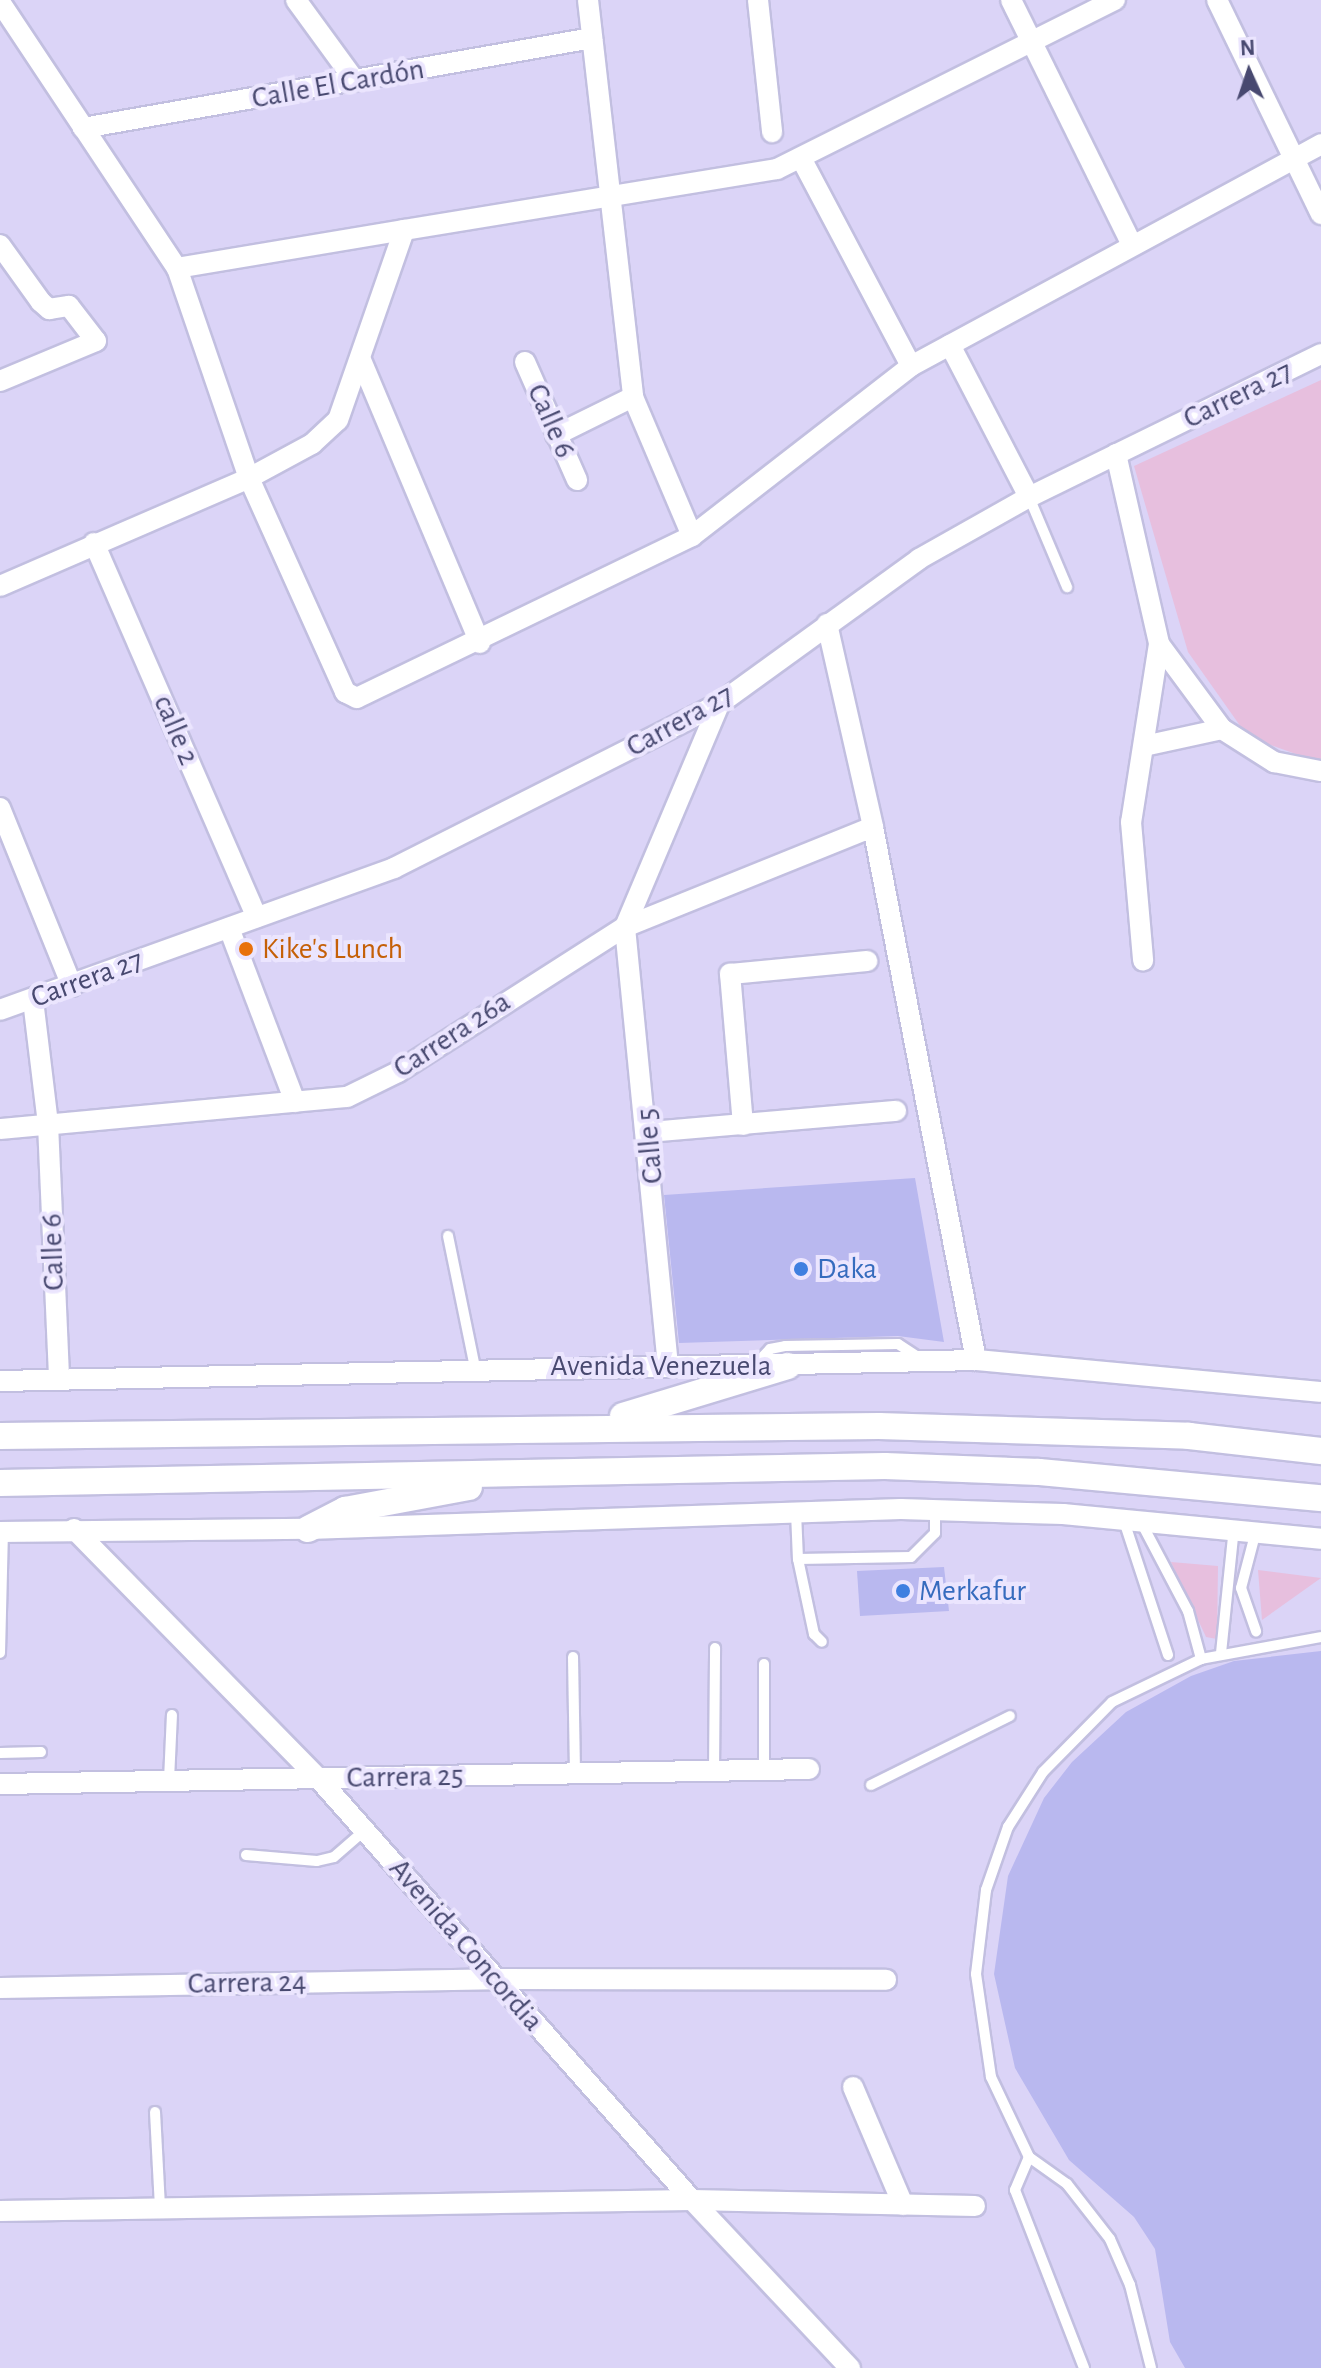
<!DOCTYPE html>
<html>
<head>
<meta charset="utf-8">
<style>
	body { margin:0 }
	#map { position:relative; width:1321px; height:2368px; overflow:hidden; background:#e6dffb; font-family:"Alegreya Sans",sans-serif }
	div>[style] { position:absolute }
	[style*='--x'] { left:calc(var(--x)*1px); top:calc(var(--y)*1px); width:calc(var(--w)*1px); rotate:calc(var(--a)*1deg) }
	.residential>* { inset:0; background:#dbd4f7 }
	.green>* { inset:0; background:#e7bfde }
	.building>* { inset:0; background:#b9b8ef }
	.roads { filter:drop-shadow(2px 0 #c2bfe0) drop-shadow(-2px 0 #c2bfe0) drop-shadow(0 2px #c2bfe0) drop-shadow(0 -2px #c2bfe0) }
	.service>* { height:10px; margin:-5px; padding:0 5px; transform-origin:5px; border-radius:5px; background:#fff }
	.minor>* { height:20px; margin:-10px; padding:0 10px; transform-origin:10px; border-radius:10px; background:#fff }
	.tertiary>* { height:26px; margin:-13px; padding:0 13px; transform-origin:13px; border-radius:13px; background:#fff }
	.dots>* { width:22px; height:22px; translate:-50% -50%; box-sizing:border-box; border:4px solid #ebe5fe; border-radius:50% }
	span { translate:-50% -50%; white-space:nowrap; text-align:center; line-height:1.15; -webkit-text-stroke:8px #ebe5fe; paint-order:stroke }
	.street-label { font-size:30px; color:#484970 }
	.food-label { font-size:30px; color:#c56008 }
	.left { translate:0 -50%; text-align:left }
	.shop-label { font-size:30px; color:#366cbe }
	.north { position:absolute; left:1209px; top:32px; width:80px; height:80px; -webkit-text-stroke:6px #ebe5fe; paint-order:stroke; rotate:357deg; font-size:22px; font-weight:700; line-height:32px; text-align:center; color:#484970 }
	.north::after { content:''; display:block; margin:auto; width:28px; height:36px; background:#484970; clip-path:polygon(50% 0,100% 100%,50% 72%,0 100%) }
</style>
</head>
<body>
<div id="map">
	<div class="residential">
		<i style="clip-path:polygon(0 0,1321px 0,1321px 2368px,0 2368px)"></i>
	</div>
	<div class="green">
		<i style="clip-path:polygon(1321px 380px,1321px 763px,1248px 737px,1188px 652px,1134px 466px)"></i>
		<i style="clip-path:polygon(1171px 1562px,1218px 1566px,1217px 1639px,1206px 1637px)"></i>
		<i style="clip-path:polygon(1258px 1570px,1321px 1578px,1262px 1620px)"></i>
	</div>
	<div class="building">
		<i style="clip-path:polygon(915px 1178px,944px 1342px,898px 1336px,679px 1343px,664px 1195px)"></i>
		<i style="clip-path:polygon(944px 1567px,949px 1611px,860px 1616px,857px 1571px)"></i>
		<i style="clip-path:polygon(1321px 1651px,1321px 2368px,1185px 2368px,1170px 2342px,1155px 2249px,1134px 2217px,1069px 2160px,1015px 2068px,994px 1974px,1008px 1876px,1044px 1798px,1072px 1762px,1126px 1712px,1191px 1676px,1234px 1661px)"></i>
	</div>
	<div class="roads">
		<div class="service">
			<i style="--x:1029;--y:497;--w:98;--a:67.1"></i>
			<i style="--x:448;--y:1236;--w:134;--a:78.4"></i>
			<i style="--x:757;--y:1363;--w:19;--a:-47"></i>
			<i style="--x:770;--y:1349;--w:15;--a:-11"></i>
			<i style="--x:785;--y:1346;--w:113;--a:-1"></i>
			<i style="--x:898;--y:1344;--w:31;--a:33"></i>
			<i style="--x:796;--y:1512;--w:47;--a:87.6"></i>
			<i style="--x:798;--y:1559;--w:77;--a:78"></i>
			<i style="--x:814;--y:1634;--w:11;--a:45"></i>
			<i style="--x:1124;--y:1521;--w:141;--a:71.8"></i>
			<i style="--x:1141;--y:1522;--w:101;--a:62.2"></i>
			<i style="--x:1188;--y:1611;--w:50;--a:74.8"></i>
			<i style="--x:1256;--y:1531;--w:59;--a:104.7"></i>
			<i style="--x:1241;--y:1588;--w:46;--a:70.8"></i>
			<i style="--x:798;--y:1559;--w:113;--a:-1"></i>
			<i style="--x:911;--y:1557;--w:34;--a:-45"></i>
			<i style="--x:935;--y:1533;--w:23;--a:-90"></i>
			<i style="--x:0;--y:1653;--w:121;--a:-88.6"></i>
			<i style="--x:1221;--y:1653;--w:126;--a:-84.1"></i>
			<i style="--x:573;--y:1657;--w:116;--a:89"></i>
			<i style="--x:0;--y:1753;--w:41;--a:-1.4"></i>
			<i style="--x:714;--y:1771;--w:123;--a:-89.5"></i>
			<i style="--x:764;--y:1771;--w:107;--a:-90"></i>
			<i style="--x:169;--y:1780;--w:65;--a:-87.4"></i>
			<i style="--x:871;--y:1785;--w:155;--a:-26.4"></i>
			<i style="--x:246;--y:1855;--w:71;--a:4.8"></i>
			<i style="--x:317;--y:1861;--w:17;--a:-13"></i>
			<i style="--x:334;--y:1857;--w:40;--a:-41"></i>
			<i style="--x:155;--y:2112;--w:97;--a:87"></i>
			<i style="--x:1029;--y:2157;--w:36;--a:113"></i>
			<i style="--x:1015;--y:2190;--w:191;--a:68.8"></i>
			<i style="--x:1151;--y:2368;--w:86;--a:-104.2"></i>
			<i style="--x:1130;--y:2285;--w:50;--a:-113.5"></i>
			<i style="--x:1110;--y:2239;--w:70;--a:-128"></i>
			<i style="--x:1067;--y:2184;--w:47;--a:-144.6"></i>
			<i style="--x:1029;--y:2157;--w:89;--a:-115.4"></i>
			<i style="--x:991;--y:2077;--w:104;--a:-98.3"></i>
			<i style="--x:976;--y:1974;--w:85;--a:-83.2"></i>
			<i style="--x:986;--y:1890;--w:67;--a:-70.8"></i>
			<i style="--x:1008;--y:1827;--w:65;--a:-57.5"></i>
			<i style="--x:1043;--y:1772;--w:98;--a:-45.4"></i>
			<i style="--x:1112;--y:1702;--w:99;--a:-25.8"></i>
			<i style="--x:1201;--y:1659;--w:122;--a:-10.4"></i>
		</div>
		<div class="minor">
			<i style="--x:296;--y:0;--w:100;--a:53.9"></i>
			<i style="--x:588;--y:0;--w:400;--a:83.5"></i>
			<i style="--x:633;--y:397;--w:151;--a:67"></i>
			<i style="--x:758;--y:0;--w:133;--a:83.9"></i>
			<i style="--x:1011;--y:0;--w:273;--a:63.7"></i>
			<i style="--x:1217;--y:0;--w:238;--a:64.1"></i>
			<i style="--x:0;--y:2;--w:320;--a:56.4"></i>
			<i style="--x:177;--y:268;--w:222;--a:71.1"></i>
			<i style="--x:249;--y:478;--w:235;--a:65.8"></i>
			<i style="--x:345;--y:692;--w:13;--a:27"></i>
			<i style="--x:357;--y:698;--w:372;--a:-25.8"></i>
			<i style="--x:692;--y:536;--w:277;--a:-37.8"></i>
			<i style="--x:911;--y:366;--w:466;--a:-28.4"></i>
			<i style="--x:83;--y:128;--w:517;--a:-10.03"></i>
			<i style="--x:802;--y:160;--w:233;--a:62.1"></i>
			<i style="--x:0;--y:245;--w:70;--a:54.3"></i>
			<i style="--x:41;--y:302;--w:11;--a:41"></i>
			<i style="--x:49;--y:309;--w:20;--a:-9"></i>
			<i style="--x:69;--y:306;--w:44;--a:52.4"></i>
			<i style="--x:96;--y:341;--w:104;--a:157.4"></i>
			<i style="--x:177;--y:268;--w:230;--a:-9.5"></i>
			<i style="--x:950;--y:345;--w:171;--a:62.5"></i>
			<i style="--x:361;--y:360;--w:307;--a:67.2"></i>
			<i style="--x:525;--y:362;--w:129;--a:66.2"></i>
			<i style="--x:556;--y:435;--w:86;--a:-26.3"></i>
			<i style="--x:1116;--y:454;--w:195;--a:77.2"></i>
			<i style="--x:1159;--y:644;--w:180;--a:98.9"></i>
			<i style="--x:1131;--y:822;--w:139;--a:85"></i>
			<i style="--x:94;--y:543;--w:408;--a:66.5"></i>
			<i style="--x:0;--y:586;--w:271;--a:-23.4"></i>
			<i style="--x:249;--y:478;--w:72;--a:-28.4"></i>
			<i style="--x:312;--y:444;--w:35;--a:-43"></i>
			<i style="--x:338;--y:420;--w:201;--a:-70.8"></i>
			<i style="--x:404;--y:230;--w:378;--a:-9.3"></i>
			<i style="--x:777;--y:169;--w:378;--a:-26.6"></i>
			<i style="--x:827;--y:624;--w:208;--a:77.2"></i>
			<i style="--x:873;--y:827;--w:543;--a:79.06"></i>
			<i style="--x:1159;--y:644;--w:106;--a:53.5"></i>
			<i style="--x:1222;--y:729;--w:62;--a:32.4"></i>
			<i style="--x:1274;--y:762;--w:47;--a:11.1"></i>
			<i style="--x:1144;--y:746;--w:80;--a:-12.3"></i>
			<i style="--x:0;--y:808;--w:192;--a:68"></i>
			<i style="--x:229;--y:928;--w:186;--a:69.2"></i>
			<i style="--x:33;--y:1000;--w:125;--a:83.1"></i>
			<i style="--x:48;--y:1124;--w:256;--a:87.5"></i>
			<i style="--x:0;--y:1010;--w:419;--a:-19.8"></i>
			<i style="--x:394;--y:868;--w:364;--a:-26.8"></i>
			<i style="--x:719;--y:704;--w:247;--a:-35.9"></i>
			<i style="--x:919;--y:559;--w:126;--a:-29.4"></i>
			<i style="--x:1029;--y:497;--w:325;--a:-26.1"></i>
			<i style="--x:743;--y:1125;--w:152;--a:-94.9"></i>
			<i style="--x:730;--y:974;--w:138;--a:-5.4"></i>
			<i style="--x:0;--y:1129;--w:348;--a:-5.3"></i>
			<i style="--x:347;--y:1097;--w:57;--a:-26.1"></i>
			<i style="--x:398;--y:1072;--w:269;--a:-32.6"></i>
			<i style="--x:625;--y:927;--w:267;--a:-22"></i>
			<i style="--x:649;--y:1132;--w:248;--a:-4.9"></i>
			<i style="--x:668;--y:1366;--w:441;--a:-95.6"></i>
			<i style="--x:625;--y:927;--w:242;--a:-67.1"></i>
			<i style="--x:0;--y:1381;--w:976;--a:-1.23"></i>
			<i style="--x:976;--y:1360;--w:346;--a:5.3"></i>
			<i style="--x:74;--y:1529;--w:350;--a:45.6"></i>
			<i style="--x:319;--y:1779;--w:562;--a:48.46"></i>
			<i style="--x:692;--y:2200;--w:231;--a:46.8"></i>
			<i style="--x:0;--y:1532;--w:308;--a:-0.6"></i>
			<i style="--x:308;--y:1529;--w:593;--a:-1.93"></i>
			<i style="--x:901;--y:1509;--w:162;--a:1.8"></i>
			<i style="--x:1063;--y:1514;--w:259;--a:5.5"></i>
			<i style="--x:0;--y:1784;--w:809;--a:-1.06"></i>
			<i style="--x:0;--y:1988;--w:495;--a:-1"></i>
			<i style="--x:495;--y:1979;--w:391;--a:0.1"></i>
			<i style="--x:853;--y:2087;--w:128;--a:67"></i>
			<i style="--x:0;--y:2211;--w:692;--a:-0.91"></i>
			<i style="--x:692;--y:2200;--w:283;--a:1.2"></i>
		</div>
		<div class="tertiary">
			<i style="--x:623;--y:1416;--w:172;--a:-16.9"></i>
			<i style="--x:0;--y:1436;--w:879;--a:-0.65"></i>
			<i style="--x:879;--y:1426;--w:310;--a:1.8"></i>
			<i style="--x:1189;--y:1436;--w:133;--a:6.5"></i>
			<i style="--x:0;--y:1483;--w:885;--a:-1.1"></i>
			<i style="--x:885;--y:1466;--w:154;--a:2.2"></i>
			<i style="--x:1039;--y:1472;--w:283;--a:5.3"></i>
			<i style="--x:308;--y:1529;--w:42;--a:-27.2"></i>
			<i style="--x:345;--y:1510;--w:126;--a:-10.5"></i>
		</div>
	</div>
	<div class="dots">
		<i style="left:246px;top:949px;background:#e8710a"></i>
		<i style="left:801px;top:1269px;background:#3f7fe0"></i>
		<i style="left:903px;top:1591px;background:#3f7fe0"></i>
	</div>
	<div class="street-label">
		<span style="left:338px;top:84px;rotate:-10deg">Calle El Cardón</span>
		<span style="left:1238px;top:395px;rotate:-26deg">Carrera 27</span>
		<span style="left:551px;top:421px;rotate:66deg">Calle 6</span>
		<span style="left:680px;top:721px;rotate:-29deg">Carrera 27</span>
		<span style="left:176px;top:730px;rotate:67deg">calle 2</span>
		<span style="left:87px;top:979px;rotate:-20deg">Carrera 27</span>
		<span style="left:452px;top:1035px;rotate:-33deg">Carrera 26a</span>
		<span style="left:650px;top:1146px;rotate:-95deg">Calle 5</span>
		<span style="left:53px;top:1252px;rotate:-92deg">Calle 6</span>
		<span style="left:661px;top:1366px">Avenida Venezuela</span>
		<span style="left:405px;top:1777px;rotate:-1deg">Carrera 25</span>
		<span style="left:466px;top:1945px;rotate:49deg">Avenida Concordia</span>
		<span style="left:247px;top:1983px;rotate:-1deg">Carrera 24</span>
	</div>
	<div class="food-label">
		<span class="left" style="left:262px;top:949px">Kike's Lunch</span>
	</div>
	<div class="shop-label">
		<span class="left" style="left:817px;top:1269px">Daka</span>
		<span class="left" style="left:919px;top:1591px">Merkafur</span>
	</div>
	<div class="north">N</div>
</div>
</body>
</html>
